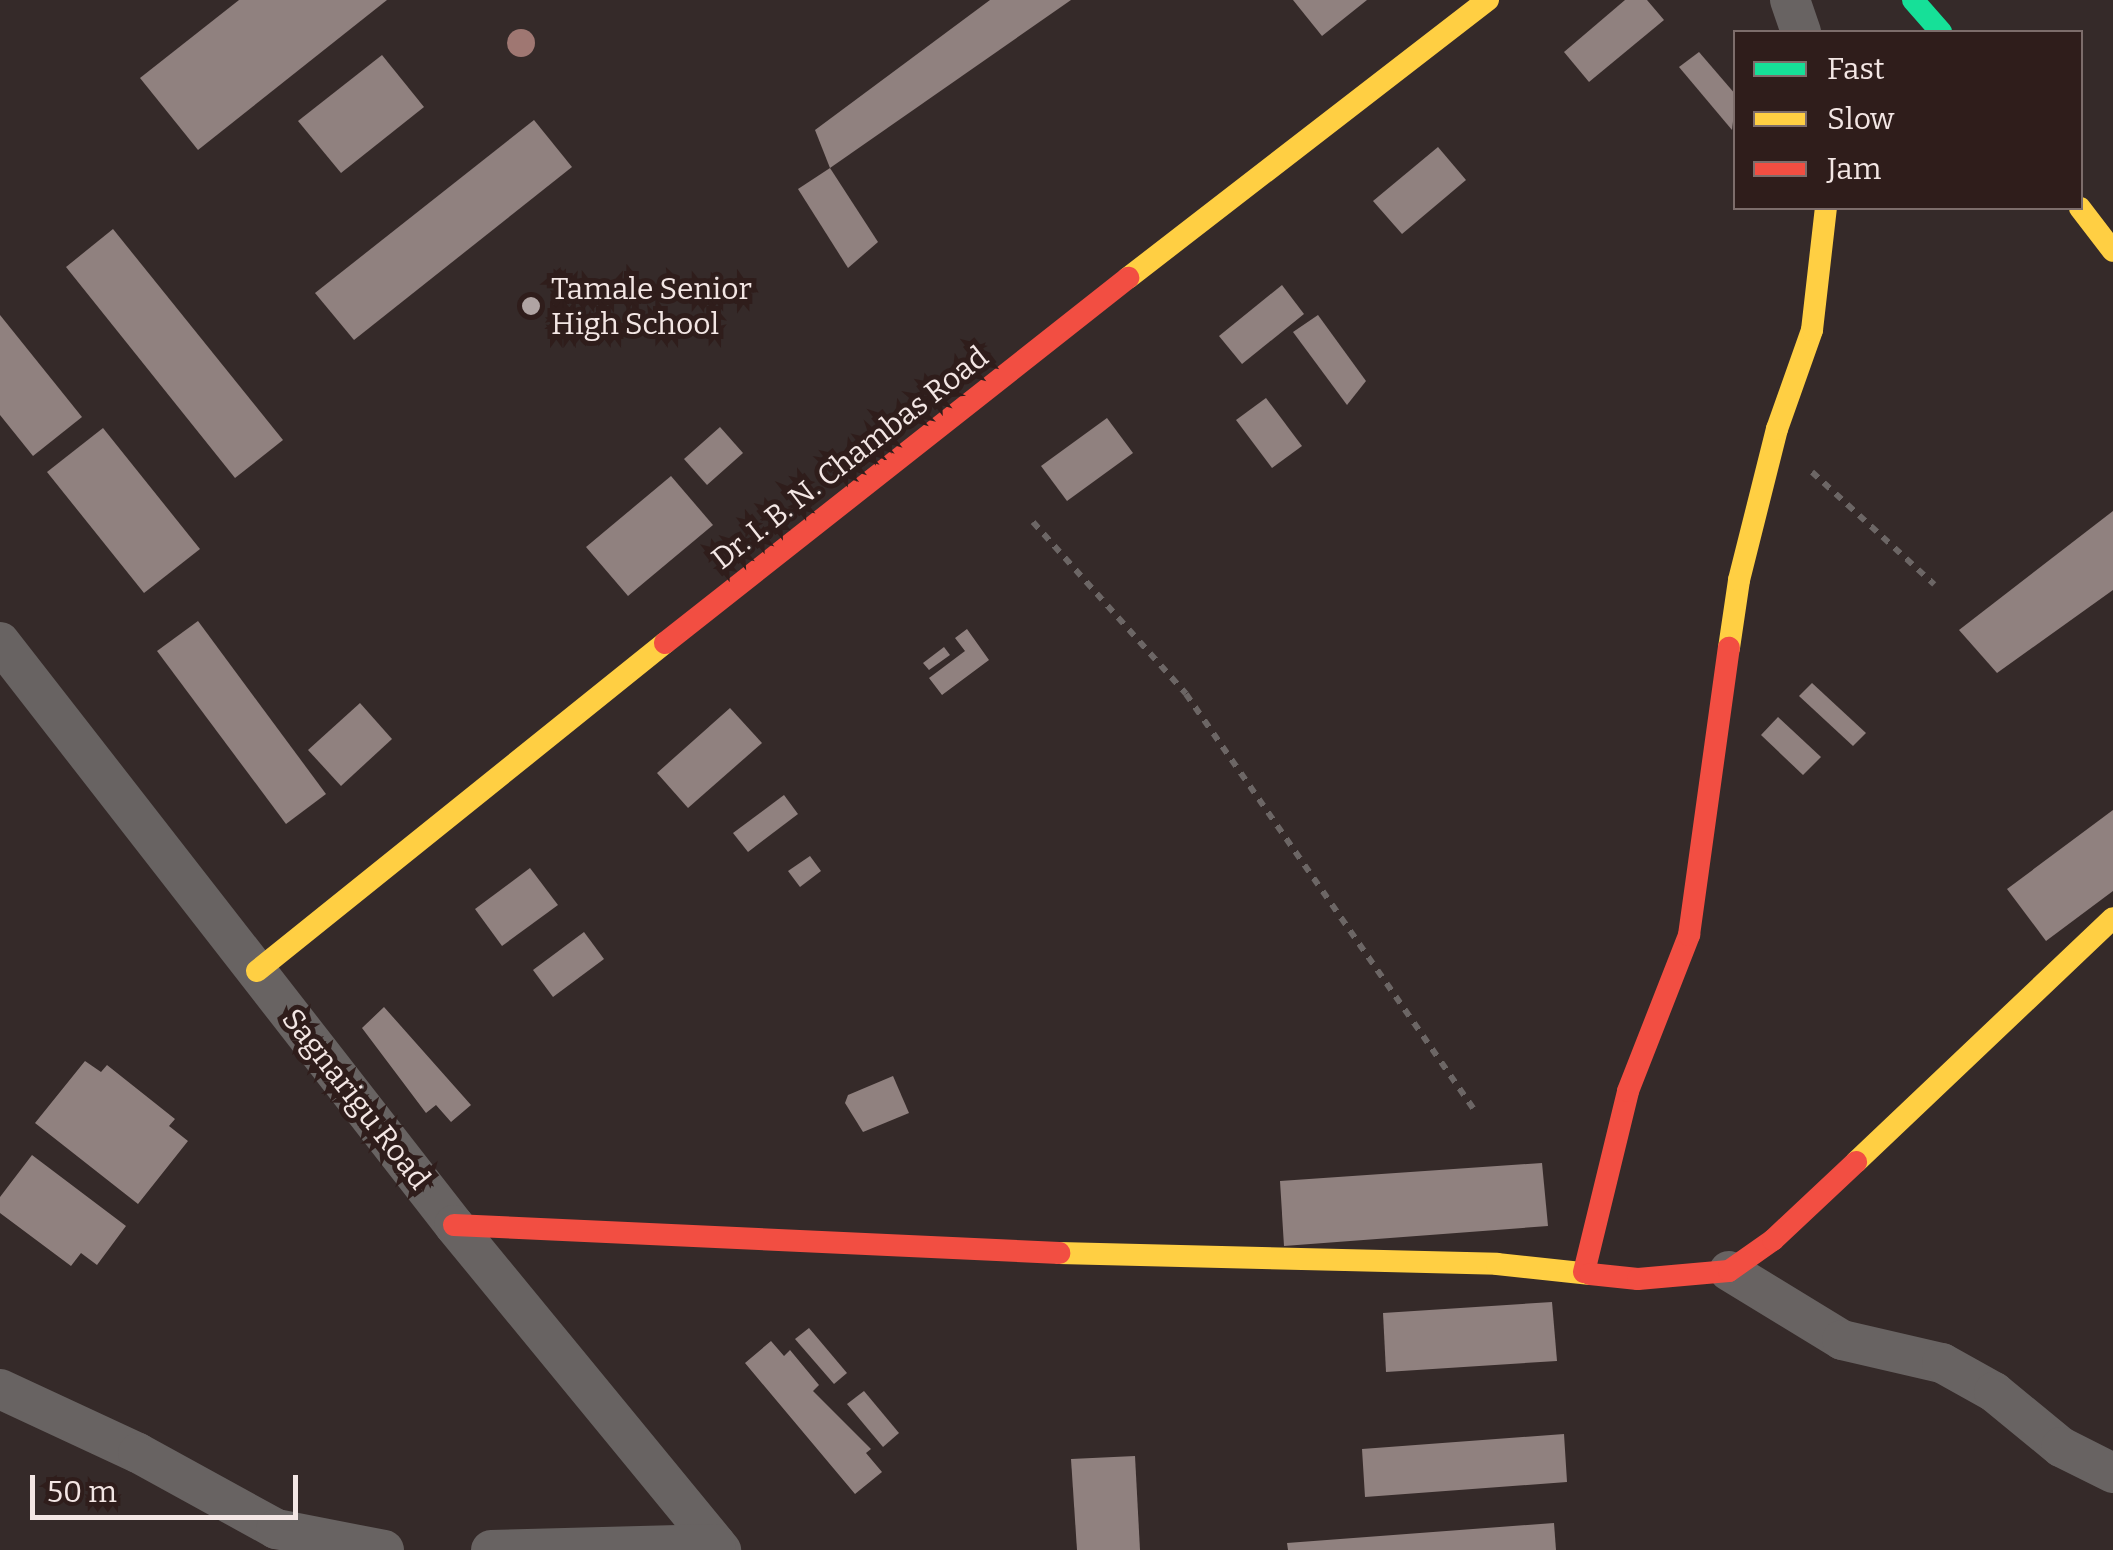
<!DOCTYPE html>
<html>
<head>
<meta charset="utf-8">
<style>
	body { margin:0 }
	#map { position:relative; width:2113px; height:1550px; overflow:hidden; background:#352a29; font-family:Bitter,serif }
	div>[style] { position:absolute }
	[style*='--x'] { left:calc(var(--x)*1px); top:calc(var(--y)*1px); width:calc(var(--w)*1px); rotate:calc(var(--a)*1deg) }
	.building>* { inset:0; background:#90817f }
	.path>* { height:6px; margin-top:-3px; transform-origin:0; background:repeating-linear-gradient(90deg,#6c6665 0 8px,transparent 0 16px) }
	.street>* { height:40px; margin:-20px; padding:0 20px; transform-origin:20px; border-radius:20px; background:#686362 }
	.fast>* { height:22px; margin:-11px; padding:0 11px; transform-origin:11px; border-radius:11px; background:#16e098 }
	.slow>* { height:22px; margin:-11px; padding:0 11px; transform-origin:11px; border-radius:11px; background:#ffcf43 }
	.jam>* { height:22px; margin:-11px; padding:0 11px; transform-origin:11px; border-radius:11px; background:#f24e42 }
	.trees>* { width:28px; height:28px; margin:-14px; border-radius:50%; background:#9f7772 }
	.dots>* { width:28px; height:28px; translate:-50% -50%; box-sizing:border-box; border:5px solid #2f1d1b; border-radius:50% }
	span { translate:-50% -50%; white-space:nowrap; text-align:center; line-height:1.15; -webkit-text-stroke:10px #2f1d1b; paint-order:stroke }
	.poi-label { font-size:30px; color:#f3e6e4 }
	.left { translate:0 -50%; text-align:left }
	.street-label { font-size:30px; color:#f3e6e4 }
	.legend { position:absolute; left:1733px; top:30px; width:350px; height:180px; box-sizing:border-box; background:#2f1d1b; border:2px solid #7d6d6b; margin:0; padding:12px 18px; list-style:none; font-size:30px; color:#f3e6e4 }
	.legend li { display:flex; align-items:center; gap:20px; height:50px }
	.legend b { width:50px; border:2px solid #7d6d6b }
	.scale { position:absolute; left:30px; top:1475px; width:268px; height:45px; box-sizing:border-box; border:5px solid #f3e6e4; border-top:0; padding-left:12px; font-size:30px; line-height:35px; white-space:nowrap; color:#f3e6e4; -webkit-text-stroke:8px #2f1d1b; paint-order:stroke }
</style>
</head>
<body>
<div id="map">
	<div class="building">
		<i style="clip-path:polygon(239px 0,387px 0,198px 150px,140px 78px)"></i>
		<i style="clip-path:polygon(990px 0,1071px 0,830px 168px,815px 130px)"></i>
		<i style="clip-path:polygon(1293px 0,1367px 0,1322px 36px)"></i>
		<i style="clip-path:polygon(1625px 0,1647px 0,1664px 20px,1589px 82px,1564px 52px)"></i>
		<i style="clip-path:polygon(1699px 52px,1736px 95px,1732px 130px,1679px 67px)"></i>
		<i style="clip-path:polygon(382px 55px,424px 107px,341px 173px,298px 121px)"></i>
		<i style="clip-path:polygon(534px 120px,572px 167px,354px 340px,315px 293px)"></i>
		<i style="clip-path:polygon(1438px 147px,1466px 180px,1402px 234px,1373px 201px)"></i>
		<i style="clip-path:polygon(830px 168px,878px 242px,848px 268px,798px 189px)"></i>
		<i style="clip-path:polygon(113px 229px,283px 440px,235px 478px,66px 267px)"></i>
		<i style="clip-path:polygon(1282px 285px,1304px 314px,1242px 364px,1219px 336px)"></i>
		<i style="clip-path:polygon(0 315px,82px 417px,33px 456px,0 415px)"></i>
		<i style="clip-path:polygon(1318px 315px,1366px 381px,1347px 405px,1293px 332px)"></i>
		<i style="clip-path:polygon(1266px 398px,1302px 446px,1272px 468px,1236px 420px)"></i>
		<i style="clip-path:polygon(1107px 418px,1133px 453px,1067px 501px,1041px 466px)"></i>
		<i style="clip-path:polygon(720px 427px,743px 453px,707px 485px,684px 459px)"></i>
		<i style="clip-path:polygon(103px 428px,200px 549px,144px 593px,47px 472px)"></i>
		<i style="clip-path:polygon(671px 476px,713px 525px,628px 596px,586px 547px)"></i>
		<i style="clip-path:polygon(2113px 511px,2113px 590px,1997px 673px,1959px 630px)"></i>
		<i style="clip-path:polygon(198px 621px,326px 794px,286px 824px,157px 651px)"></i>
		<i style="clip-path:polygon(967px 629px,989px 660px,942px 695px,929px 678px,965px 651px,955px 638px)"></i>
		<i style="clip-path:polygon(944px 647px,950px 655px,929px 670px,923px 663px)"></i>
		<i style="clip-path:polygon(1812px 683px,1866px 733px,1853px 746px,1799px 696px)"></i>
		<i style="clip-path:polygon(360px 703px,392px 739px,341px 786px,308px 750px)"></i>
		<i style="clip-path:polygon(730px 708px,762px 743px,688px 808px,657px 773px)"></i>
		<i style="clip-path:polygon(1778px 717px,1821px 757px,1803px 775px,1761px 735px)"></i>
		<i style="clip-path:polygon(784px 795px,798px 814px,748px 852px,733px 833px)"></i>
		<i style="clip-path:polygon(2113px 810px,2113px 891px,2046px 941px,2007px 889px)"></i>
		<i style="clip-path:polygon(810px 856px,821px 871px,800px 887px,788px 871px)"></i>
		<i style="clip-path:polygon(530px 868px,558px 905px,502px 946px,475px 909px)"></i>
		<i style="clip-path:polygon(584px 932px,604px 959px,553px 997px,533px 970px)"></i>
		<i style="clip-path:polygon(384px 1007px,471px 1105px,451px 1122px,436px 1105px,426px 1113px,362px 1028px)"></i>
		<i style="clip-path:polygon(85px 1061px,101px 1072px,107px 1065px,175px 1119px,169px 1126px,188px 1141px,138px 1204px,35px 1123px)"></i>
		<i style="clip-path:polygon(893px 1076px,909px 1113px,863px 1132px,845px 1103px,848px 1095px)"></i>
		<i style="clip-path:polygon(32px 1155px,126px 1226px,97px 1265px,81px 1253px,71px 1266px,0 1213px,0 1197px)"></i>
		<i style="clip-path:polygon(1542px 1163px,1548px 1226px,1284px 1246px,1280px 1181px)"></i>
		<i style="clip-path:polygon(1552px 1302px,1557px 1361px,1386px 1372px,1383px 1313px)"></i>
		<i style="clip-path:polygon(809px 1328px,847px 1373px,834px 1384px,795px 1339px)"></i>
		<i style="clip-path:polygon(771px 1341px,784px 1356px,790px 1350px,819px 1385px,813px 1391px,871px 1449px,866px 1453px,882px 1472px,855px 1494px,745px 1363px)"></i>
		<i style="clip-path:polygon(864px 1391px,899px 1433px,883px 1447px,847px 1404px)"></i>
		<i style="clip-path:polygon(1564px 1434px,1567px 1482px,1365px 1497px,1362px 1449px)"></i>
		<i style="clip-path:polygon(1135px 1456px,1140px 1550px,1077px 1550px,1071px 1459px)"></i>
		<i style="clip-path:polygon(1554px 1523px,1556px 1550px,1288px 1550px,1287px 1543px)"></i>
	</div>
	<div class="path">
		<i style="--x:1812;--y:472;--w:166;--a:42.6"></i>
		<i style="--x:1033;--y:522;--w:230;--a:48.3"></i>
		<i style="--x:1186;--y:694;--w:504;--a:55.27"></i>
	</div>
	<div class="street">
		<i style="--x:1790;--y:0;--w:34;--a:71"></i>
		<i style="--x:0;--y:642;--w:739;--a:52.09"></i>
		<i style="--x:454;--y:1225;--w:421;--a:50.6"></i>
		<i style="--x:1729;--y:1271;--w:132;--a:31.4"></i>
		<i style="--x:1842;--y:1340;--w:103;--a:13"></i>
		<i style="--x:1942;--y:1363;--w:60;--a:29.1"></i>
		<i style="--x:1994;--y:1392;--w:87;--a:39.4"></i>
		<i style="--x:2061;--y:1447;--w:58;--a:26.6"></i>
		<i style="--x:0;--y:1389;--w:152;--a:24.9"></i>
		<i style="--x:138;--y:1453;--w:158;--a:28.8"></i>
		<i style="--x:276;--y:1529;--w:110;--a:11"></i>
		<i style="--x:491;--y:1550;--w:225;--a:-1.5"></i>
	</div>
	<div class="fast">
		<i style="--x:1913;--y:0;--w:43;--a:48.8"></i>
	</div>
	<div class="slow">
		<i style="--x:2080;--y:208;--w:54;--a:52.5"></i>
		<i style="--x:1128;--y:278;--w:455;--a:-37.7"></i>
		<i style="--x:1729;--y:648;--w:69;--a:-81.6"></i>
		<i style="--x:1739;--y:580;--w:156;--a:-75.9"></i>
		<i style="--x:1777;--y:429;--w:105;--a:-70.5"></i>
		<i style="--x:1812;--y:330;--w:123;--a:-83.5"></i>
		<i style="--x:257;--y:971;--w:523;--a:-38.8"></i>
		<i style="--x:1856;--y:1162;--w:354;--a:-43.5"></i>
		<i style="--x:1059;--y:1253;--w:438;--a:1.4"></i>
		<i style="--x:1497;--y:1264;--w:94;--a:6.1"></i>
	</div>
	<div class="jam">
		<i style="--x:665;--y:643;--w:590;--a:-38.25"></i>
		<i style="--x:454;--y:1225;--w:606;--a:2.65"></i>
		<i style="--x:1584;--y:1272;--w:186;--a:-76.3"></i>
		<i style="--x:1628;--y:1091;--w:168;--a:-68.6"></i>
		<i style="--x:1689;--y:935;--w:290;--a:-82.1"></i>
		<i style="--x:1590;--y:1274;--w:48;--a:5.9"></i>
		<i style="--x:1638;--y:1279;--w:91;--a:-5"></i>
		<i style="--x:1729;--y:1271;--w:54;--a:-35.2"></i>
		<i style="--x:1773;--y:1240;--w:114;--a:-43.2"></i>
	</div>
	<div class="trees">
		<i style="left:521px;top:43px"></i>
	</div>
	<div class="dots">
		<i style="left:531px;top:306px;background:#b0a4a3"></i>
	</div>
	<div class="poi-label">
		<span class="left" style="left:551px;top:306px">Tamale Senior<br>High School</span>
	</div>
	<div class="street-label">
		<span style="left:850px;top:458px;rotate:-38deg">Dr. I. B. N. Chambas Road</span>
		<span style="left:356px;top:1099px;rotate:52deg">Sagnarigu Road</span>
	</div>
	<ul class="legend">
	<li><b style="height:12px;background:#16e098"></b>Fast</li>
	<li><b style="height:12px;background:#ffcf43"></b>Slow</li>
	<li><b style="height:12px;background:#f24e42"></b>Jam</li>
	</ul>
	<div class="scale">50 m</div>
</div>
</body>
</html>
